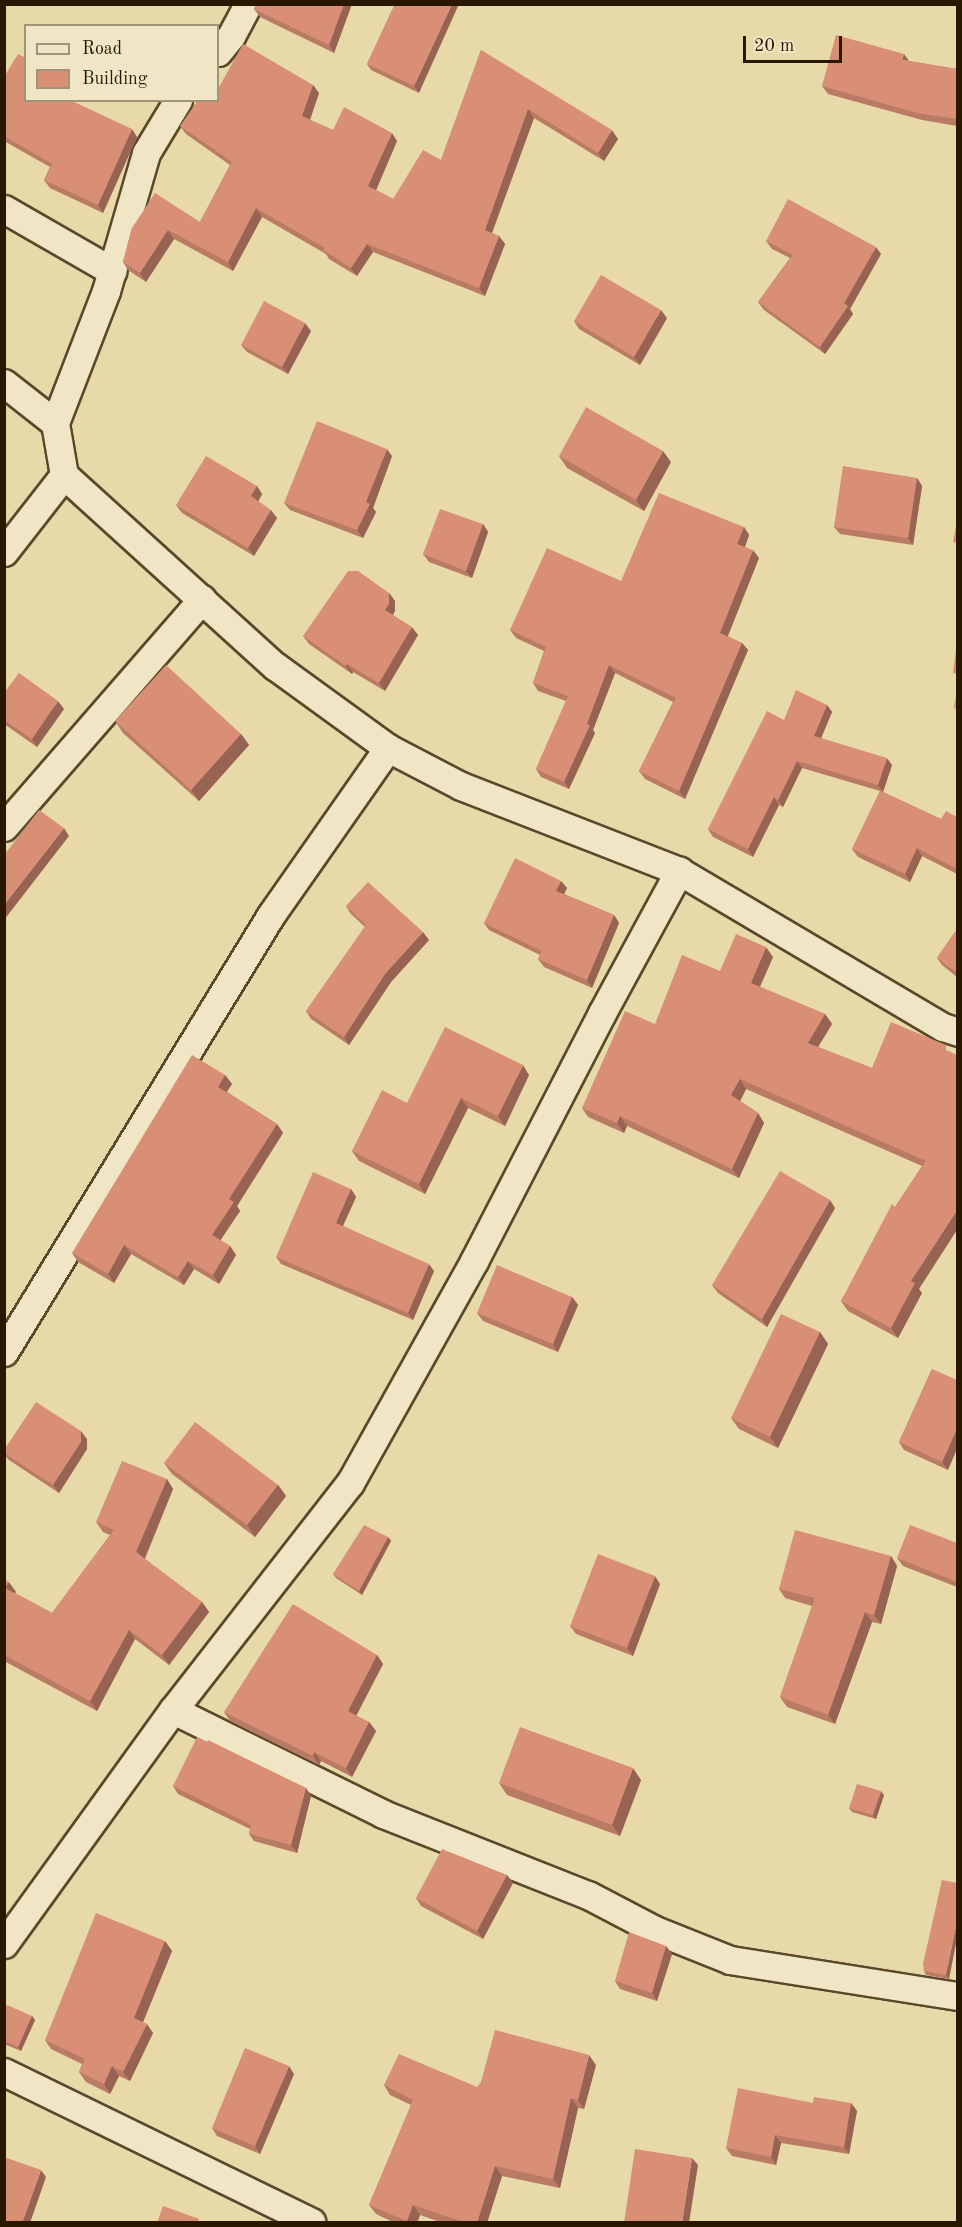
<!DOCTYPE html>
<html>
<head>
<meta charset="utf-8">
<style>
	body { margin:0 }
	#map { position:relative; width:962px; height:2227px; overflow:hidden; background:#e8d9a8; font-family:"Old Standard TT",serif }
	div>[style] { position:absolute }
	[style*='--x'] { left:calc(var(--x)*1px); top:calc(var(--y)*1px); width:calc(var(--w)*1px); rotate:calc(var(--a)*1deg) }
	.roads { filter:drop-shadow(2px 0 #59482a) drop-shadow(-2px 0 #59482a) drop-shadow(0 2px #59482a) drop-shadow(0 -2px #59482a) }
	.street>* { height:27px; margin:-13.5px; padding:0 13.5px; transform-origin:13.5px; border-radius:13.5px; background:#f0e6c6 }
	.wall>* { inset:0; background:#ba7b65 }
	.shaded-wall>* { inset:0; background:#976453 }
	.building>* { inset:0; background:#d88f76 }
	span { translate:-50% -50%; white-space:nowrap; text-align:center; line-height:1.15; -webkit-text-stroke:4.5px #f0e6c6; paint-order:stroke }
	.frame { position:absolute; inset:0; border:6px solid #291700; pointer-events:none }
	.legend { position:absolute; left:24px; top:24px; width:195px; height:78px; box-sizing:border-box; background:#f0e6c6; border:2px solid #a09377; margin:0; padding:8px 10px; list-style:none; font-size:18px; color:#291700 }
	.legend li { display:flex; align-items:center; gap:12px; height:30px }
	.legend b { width:30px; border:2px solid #a09377 }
	.scale { position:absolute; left:743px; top:36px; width:99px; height:27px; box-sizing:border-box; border:3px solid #291700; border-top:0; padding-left:8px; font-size:18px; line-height:21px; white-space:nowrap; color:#291700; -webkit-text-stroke:4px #f0e6c6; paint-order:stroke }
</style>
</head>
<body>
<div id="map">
	<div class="roads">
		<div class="street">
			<i style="--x:218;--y:52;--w:21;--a:-51"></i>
			<i style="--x:231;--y:36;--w:36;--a:-62"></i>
			<i style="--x:4;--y:209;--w:125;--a:29.9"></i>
			<i style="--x:4;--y:383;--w:65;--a:38.1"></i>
			<i style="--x:55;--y:423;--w:53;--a:80.2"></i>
			<i style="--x:64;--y:475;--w:285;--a:42.2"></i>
			<i style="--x:275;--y:666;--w:140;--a:36"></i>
			<i style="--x:388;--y:748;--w:82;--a:27.5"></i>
			<i style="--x:461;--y:786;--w:234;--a:21.3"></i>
			<i style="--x:679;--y:871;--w:307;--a:30.6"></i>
			<i style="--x:943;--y:1027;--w:16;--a:18"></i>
			<i style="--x:55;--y:423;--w:142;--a:-68.9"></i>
			<i style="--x:106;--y:291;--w:144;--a:-73.8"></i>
			<i style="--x:146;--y:153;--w:62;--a:-58.9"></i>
			<i style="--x:4;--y:552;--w:98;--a:-52.1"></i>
			<i style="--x:4;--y:827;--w:302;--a:-49"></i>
			<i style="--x:4;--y:1352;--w:512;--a:-58.58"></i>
			<i style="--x:271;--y:915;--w:204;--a:-55"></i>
			<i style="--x:173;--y:1710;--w:234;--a:26.3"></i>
			<i style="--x:383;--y:1814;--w:220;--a:21.6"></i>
			<i style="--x:588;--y:1895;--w:76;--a:27.6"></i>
			<i style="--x:655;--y:1930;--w:81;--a:21.8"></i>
			<i style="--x:730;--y:1960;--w:231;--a:9"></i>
			<i style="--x:4;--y:1944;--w:289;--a:-54.2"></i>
			<i style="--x:173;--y:1710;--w:288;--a:-52.1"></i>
			<i style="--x:350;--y:1483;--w:254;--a:-60.8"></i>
			<i style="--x:474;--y:1261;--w:279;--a:-62.7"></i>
			<i style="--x:602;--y:1013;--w:162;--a:-61.5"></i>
			<i style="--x:4;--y:2072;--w:342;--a:26"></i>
		</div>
	</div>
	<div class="wall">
		<i style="clip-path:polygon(256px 4px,352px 4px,334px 53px,260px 17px,254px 9px)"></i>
		<i style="clip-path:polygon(395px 4px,419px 93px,371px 70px,367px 64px)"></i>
		<i style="clip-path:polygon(481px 50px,618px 139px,604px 161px,534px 118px,492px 233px,499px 236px,505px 244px,485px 296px,373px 252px,357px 276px,329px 259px,326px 254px,262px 217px,233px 271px,174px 239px,146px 282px,128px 270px,123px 262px,132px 228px,200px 222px,230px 165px,186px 134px,180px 126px,313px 85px,319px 93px,310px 120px,333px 130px,397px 141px,376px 190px,393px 199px,441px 160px)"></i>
		<i style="clip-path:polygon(909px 61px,957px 69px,957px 126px,922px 120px,828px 94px,822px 86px)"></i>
		<i style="clip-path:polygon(4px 77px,26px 100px,137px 137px,103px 213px,50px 188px,44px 180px,50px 167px,4px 141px)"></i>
		<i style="clip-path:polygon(766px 241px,881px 254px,850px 309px,853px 314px,825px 354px,764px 310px,758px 302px,790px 258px,772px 249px)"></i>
		<i style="clip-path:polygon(667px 318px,640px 365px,579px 329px,574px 321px)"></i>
		<i style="clip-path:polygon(311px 331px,288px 374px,247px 352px,241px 345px)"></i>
		<i style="clip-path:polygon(392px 456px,373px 508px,376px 512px,363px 538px,290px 510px,284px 503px)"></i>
		<i style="clip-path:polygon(559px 456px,671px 462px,644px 511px,567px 468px)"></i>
		<i style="clip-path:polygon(917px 478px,922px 486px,913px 545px,840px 534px,834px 527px)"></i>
		<i style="clip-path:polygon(257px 486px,262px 494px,258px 501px,277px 518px,254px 556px,182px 513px,176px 505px)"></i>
		<i style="clip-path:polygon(483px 524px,488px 532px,472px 578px,429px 562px,423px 554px)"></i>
		<i style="clip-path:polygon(744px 527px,749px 535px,745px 547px,759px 558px,727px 636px,742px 643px,748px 650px,685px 799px,645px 779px,639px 771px,673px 702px,615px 673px,593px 730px,595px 733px,569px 789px,541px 777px,536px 769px,566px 701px,538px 691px,533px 683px,544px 651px,516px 638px,510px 630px)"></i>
		<i style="clip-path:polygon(389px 593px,395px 601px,395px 611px,393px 615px,418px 635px,385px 691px,353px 672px,352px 674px,309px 644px,303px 636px)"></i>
		<i style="clip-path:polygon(4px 693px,64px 709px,37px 747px,4px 724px)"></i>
		<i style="clip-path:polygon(827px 705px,832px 712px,821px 738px,892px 765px,883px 792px,941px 819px,957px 817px,957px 874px,922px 856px,910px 882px,858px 857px,852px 849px,880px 791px,802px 768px,783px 807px,779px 805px,753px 857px,713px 837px,708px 829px,784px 720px)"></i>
		<i style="clip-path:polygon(115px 721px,241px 734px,249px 745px,199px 801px,123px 733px)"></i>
		<i style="clip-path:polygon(561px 881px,567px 888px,564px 894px,614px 915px,619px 923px,592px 988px,544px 967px,538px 959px,540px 955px,489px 930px,484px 923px)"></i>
		<i style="clip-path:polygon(346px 906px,429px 940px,391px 982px,349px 1045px,311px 1019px,306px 1011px,365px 927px,351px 914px)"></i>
		<i style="clip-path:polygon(957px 929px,957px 977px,942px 965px,937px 958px)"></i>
		<i style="clip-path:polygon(773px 957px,760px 987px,825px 1014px,832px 1024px,818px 1047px,872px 1068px,946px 1045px,919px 1289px,922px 1293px,898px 1338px,848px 1311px,841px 1301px,895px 1207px,922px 1166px,746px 1089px,740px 1101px,758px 1113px,764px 1123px,739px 1178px,627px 1126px,624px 1133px,588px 1117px,582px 1108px,655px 1024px,720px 971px)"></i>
		<i style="clip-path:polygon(225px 1075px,232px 1084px,227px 1092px,277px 1124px,283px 1133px,237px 1206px,240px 1211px,220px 1240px,230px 1246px,236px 1255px,219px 1284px,194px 1269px,184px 1285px,131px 1254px,114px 1283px,78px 1262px,72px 1253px)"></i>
		<i style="clip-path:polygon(529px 1075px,505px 1126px,468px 1108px,425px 1194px,359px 1161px,352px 1151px,407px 1103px)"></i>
		<i style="clip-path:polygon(351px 1189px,356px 1197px,343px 1226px,434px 1271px,413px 1320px,281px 1264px,276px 1257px)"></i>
		<i style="clip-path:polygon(835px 1208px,767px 1327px,718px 1293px,712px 1285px)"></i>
		<i style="clip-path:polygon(572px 1297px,578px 1305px,558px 1352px,483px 1321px,477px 1313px)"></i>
		<i style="clip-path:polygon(820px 1332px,828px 1344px,778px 1448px,739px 1429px,731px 1418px)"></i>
		<i style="clip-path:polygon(932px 1369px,948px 1470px,904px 1450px,899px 1442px)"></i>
		<i style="clip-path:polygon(87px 1439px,87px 1449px,59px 1493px,9px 1460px,4px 1454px,4px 1450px)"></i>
		<i style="clip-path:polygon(164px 1463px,278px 1485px,286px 1496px,255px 1537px,172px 1474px)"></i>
		<i style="clip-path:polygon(167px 1479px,173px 1489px,145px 1559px,202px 1602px,209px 1612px,169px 1665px,135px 1639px,97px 1711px,4px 1661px,4px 1579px,16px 1592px,15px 1593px,52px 1613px,110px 1535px,103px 1532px,96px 1522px)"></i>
		<i style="clip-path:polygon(388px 1537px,391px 1541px,362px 1595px,336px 1578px,333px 1574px)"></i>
		<i style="clip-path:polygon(957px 1543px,957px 1587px,903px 1566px,897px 1558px)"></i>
		<i style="clip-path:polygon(891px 1556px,897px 1566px,881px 1624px,872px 1622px,835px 1724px,787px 1707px,780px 1697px,812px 1606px,785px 1598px,779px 1589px)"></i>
		<i style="clip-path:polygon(660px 1584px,633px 1656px,576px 1634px,570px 1626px)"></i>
		<i style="clip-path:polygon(377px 1655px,383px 1664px,356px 1716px,369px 1722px,376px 1731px,352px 1777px,321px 1761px,319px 1765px,230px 1721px,224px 1712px)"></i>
		<i style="clip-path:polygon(207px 1742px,306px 1788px,311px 1796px,297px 1853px,254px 1841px,249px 1834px,250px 1829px,178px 1794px,173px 1786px)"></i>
		<i style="clip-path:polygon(641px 1780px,620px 1836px,507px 1795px,499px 1783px)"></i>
		<i style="clip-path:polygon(884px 1795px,876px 1819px,852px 1812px,849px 1808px)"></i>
		<i style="clip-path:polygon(507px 1875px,513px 1883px,483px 1939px,421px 1906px,416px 1898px)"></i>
		<i style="clip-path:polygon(942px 1880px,949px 1979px,926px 1975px,924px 1971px)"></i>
		<i style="clip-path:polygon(165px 1941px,172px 1951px,143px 2022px,153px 2033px,130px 2081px,119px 2076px,110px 2094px,86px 2082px,79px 2072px,82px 2064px,51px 2049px,45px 2040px)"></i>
		<i style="clip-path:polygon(666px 1946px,672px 1954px,657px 2001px,620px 1989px,615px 1981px)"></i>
		<i style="clip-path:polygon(4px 2010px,32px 2016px,35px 2020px,21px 2051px,4px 2044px)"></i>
		<i style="clip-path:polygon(596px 2065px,584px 2109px,578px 2108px,560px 2188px,502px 2176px,487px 2223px,443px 2223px,420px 2215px,417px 2223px,395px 2223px,376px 2214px,369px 2205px,411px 2105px,390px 2095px,384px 2085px,477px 2087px)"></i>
		<i style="clip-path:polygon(294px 2074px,260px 2154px,217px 2136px,212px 2128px)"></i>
		<i style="clip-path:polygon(813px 2103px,851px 2103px,857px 2111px,849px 2154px,781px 2143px,776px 2165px,732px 2156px,726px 2148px)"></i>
	</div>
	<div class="shaded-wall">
		<i style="clip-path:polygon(344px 4px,352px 4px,334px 53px,329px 45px)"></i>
		<i style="clip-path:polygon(452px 4px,459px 4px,419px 93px,414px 86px)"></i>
		<i style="clip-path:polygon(904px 54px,909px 61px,902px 60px)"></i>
		<i style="clip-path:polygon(313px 85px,319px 93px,308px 125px,302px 116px)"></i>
		<i style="clip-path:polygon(528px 109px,534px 118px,490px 238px,485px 230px)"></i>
		<i style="clip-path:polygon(132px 129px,137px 137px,103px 213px,98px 205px)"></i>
		<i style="clip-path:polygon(612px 130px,618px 139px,604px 161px,598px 153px)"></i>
		<i style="clip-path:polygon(392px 133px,397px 141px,374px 195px,368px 186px)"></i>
		<i style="clip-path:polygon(256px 208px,262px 217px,233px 271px,228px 262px)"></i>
		<i style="clip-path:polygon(168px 230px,174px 239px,146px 282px,140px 273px)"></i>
		<i style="clip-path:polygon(499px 236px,505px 244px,485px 296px,479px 288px)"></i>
		<i style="clip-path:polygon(367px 244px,373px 252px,357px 276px,351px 268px)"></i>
		<i style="clip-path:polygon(876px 247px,881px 254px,850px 309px,853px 314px,825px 354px,820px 347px)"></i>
		<i style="clip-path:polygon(661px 310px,667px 318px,640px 365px,634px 357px)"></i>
		<i style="clip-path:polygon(305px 323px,311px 331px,288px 374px,282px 367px)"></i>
		<i style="clip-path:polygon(387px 449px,392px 456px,373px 508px,376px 512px,363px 538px,357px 530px,366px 502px)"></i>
		<i style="clip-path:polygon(663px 451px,671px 462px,644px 511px,636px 500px)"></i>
		<i style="clip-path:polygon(917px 478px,922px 486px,913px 545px,908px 538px)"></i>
		<i style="clip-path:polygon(257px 486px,262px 494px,257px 504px,251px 496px)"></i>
		<i style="clip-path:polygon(271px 510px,277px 518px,254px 556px,248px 548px)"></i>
		<i style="clip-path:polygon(483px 524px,488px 532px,472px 578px,466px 571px)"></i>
		<i style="clip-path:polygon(744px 527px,749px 535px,743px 552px,737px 544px)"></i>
		<i style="clip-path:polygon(753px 550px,759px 558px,726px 641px,720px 633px)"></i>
		<i style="clip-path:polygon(389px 593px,395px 601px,395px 611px,390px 618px,385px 610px)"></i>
		<i style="clip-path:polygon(412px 627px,418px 635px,385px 691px,379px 683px)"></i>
		<i style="clip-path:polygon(742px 643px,748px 650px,685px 799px,679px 791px)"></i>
		<i style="clip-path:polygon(347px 664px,353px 672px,352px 674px,346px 666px)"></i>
		<i style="clip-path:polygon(609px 665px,615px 673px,593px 730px,595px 733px,569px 789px,564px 782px)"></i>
		<i style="clip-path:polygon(58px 701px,64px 709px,37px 747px,32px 739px)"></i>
		<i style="clip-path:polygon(827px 705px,832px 712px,819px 743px,814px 736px)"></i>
		<i style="clip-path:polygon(241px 734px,249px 745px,199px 801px,191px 790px)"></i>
		<i style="clip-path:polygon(887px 758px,892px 765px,883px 792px,878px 785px)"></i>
		<i style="clip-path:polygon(797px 761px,802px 768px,783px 807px,778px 800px)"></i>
		<i style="clip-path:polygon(774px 797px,779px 805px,753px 857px,748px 849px)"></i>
		<i style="clip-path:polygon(64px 828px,69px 836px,4px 920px,4px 905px)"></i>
		<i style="clip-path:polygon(917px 848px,922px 856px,910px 882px,905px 874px)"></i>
		<i style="clip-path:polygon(561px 881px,567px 888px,562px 898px,556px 891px)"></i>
		<i style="clip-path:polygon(614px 915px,619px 923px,592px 988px,587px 980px)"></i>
		<i style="clip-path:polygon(423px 932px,429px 940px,391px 982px,349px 1045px,344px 1037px,385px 974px)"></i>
		<i style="clip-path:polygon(766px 947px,773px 957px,757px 993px,751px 983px)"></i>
		<i style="clip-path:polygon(825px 1014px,832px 1024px,815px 1052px,808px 1043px)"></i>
		<i style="clip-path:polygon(523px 1065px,529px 1075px,505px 1126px,498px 1116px)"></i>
		<i style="clip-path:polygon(225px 1075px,232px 1084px,224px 1095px,218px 1087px)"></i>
		<i style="clip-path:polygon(740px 1079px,746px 1089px,738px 1105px,731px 1095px)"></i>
		<i style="clip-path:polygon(461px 1098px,468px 1108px,425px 1194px,419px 1184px)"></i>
		<i style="clip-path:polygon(758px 1113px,764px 1123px,739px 1178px,732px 1169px)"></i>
		<i style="clip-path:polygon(620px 1116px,627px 1126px,624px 1133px,617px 1123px)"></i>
		<i style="clip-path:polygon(277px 1124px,283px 1133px,237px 1206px,240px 1211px,218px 1244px,212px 1235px,229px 1199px)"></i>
		<i style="clip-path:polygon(351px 1189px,356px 1197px,341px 1230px,336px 1223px)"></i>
		<i style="clip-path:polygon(830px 1200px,835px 1208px,767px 1327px,762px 1319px)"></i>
		<i style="clip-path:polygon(957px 1210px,957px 1230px,919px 1289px,922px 1293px,898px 1338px,891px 1328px,911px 1281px)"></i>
		<i style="clip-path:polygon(124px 1245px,131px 1254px,114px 1283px,108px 1274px)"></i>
		<i style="clip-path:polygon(230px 1246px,236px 1255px,219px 1284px,213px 1275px)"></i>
		<i style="clip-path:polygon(188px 1261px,194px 1269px,184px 1285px,178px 1277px)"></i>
		<i style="clip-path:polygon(429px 1264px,434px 1271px,413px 1320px,408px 1313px)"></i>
		<i style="clip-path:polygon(572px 1297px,578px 1305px,558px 1352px,553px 1344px)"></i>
		<i style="clip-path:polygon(820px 1332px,828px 1344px,778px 1448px,770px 1437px)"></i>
		<i style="clip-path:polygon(957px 1428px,957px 1449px,948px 1470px,942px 1462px)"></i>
		<i style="clip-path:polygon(81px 1431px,87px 1439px,87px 1449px,59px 1493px,53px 1485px)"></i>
		<i style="clip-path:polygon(167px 1479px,173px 1489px,143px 1562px,136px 1552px)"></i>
		<i style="clip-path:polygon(278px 1485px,286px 1496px,255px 1537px,247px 1525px)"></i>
		<i style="clip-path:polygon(388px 1537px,391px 1541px,362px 1595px,359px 1591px)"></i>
		<i style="clip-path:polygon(891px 1556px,897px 1566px,881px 1624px,874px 1615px)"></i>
		<i style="clip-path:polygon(655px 1576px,660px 1584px,633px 1656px,627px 1648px)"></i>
		<i style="clip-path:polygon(9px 1582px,16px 1592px,12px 1597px,5px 1588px)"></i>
		<i style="clip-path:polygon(202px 1602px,209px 1612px,169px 1665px,162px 1655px)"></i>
		<i style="clip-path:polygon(865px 1612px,872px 1622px,835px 1724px,828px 1715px)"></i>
		<i style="clip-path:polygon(129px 1630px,135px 1639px,97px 1711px,90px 1701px)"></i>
		<i style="clip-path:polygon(377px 1655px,383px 1664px,354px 1720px,348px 1711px)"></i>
		<i style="clip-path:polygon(369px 1722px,376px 1731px,352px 1777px,346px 1768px)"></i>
		<i style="clip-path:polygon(314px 1752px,321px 1761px,319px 1765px,313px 1756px)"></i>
		<i style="clip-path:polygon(633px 1768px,641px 1780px,620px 1836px,612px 1825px)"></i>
		<i style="clip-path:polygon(306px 1788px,311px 1796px,297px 1853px,291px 1845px)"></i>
		<i style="clip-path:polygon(881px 1791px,884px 1795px,876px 1819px,873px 1815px)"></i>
		<i style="clip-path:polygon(507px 1875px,513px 1883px,483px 1939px,477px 1931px)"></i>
		<i style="clip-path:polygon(957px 1921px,957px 1939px,949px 1979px,946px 1975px)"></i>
		<i style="clip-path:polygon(165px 1941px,172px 1951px,141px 2027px,134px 2018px)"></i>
		<i style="clip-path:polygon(666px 1946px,672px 1954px,657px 2001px,652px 1993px)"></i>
		<i style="clip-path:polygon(32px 2016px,35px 2020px,21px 2051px,18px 2047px)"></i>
		<i style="clip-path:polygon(147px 2024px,153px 2033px,130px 2081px,123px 2072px)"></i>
		<i style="clip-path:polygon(589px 2055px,596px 2065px,584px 2109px,578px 2100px)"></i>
		<i style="clip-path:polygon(112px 2066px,119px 2076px,110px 2094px,104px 2084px)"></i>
		<i style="clip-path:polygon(289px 2066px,294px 2074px,260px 2154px,255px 2146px)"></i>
		<i style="clip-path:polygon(571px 2098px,578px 2108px,560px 2188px,553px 2179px)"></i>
		<i style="clip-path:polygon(851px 2103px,857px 2111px,849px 2154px,844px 2147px)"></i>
		<i style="clip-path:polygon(775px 2135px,781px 2143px,776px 2165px,771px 2157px)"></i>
		<i style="clip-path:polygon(692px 2158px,698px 2165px,689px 2223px,682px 2223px)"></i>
		<i style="clip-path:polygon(495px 2166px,502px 2176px,487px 2223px,477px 2223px)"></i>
		<i style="clip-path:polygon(41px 2170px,46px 2177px,30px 2223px,22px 2223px)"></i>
		<i style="clip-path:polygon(413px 2205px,420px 2215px,417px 2223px,408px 2223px,407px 2221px)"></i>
	</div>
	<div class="building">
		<i style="clip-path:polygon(256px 4px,344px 4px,329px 45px,254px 9px)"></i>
		<i style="clip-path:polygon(395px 4px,452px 4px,414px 86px,367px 64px)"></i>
		<i style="clip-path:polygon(836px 35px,904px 54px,902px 60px,957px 69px,957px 119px,917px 113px,822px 86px)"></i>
		<i style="clip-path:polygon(243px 44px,313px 85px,302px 116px,333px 130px,344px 107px,392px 133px,368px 186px,393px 199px,423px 150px,441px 160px,481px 50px,612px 130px,598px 153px,528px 109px,485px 230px,499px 236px,479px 288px,367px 244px,351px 268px,323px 250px,325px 248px,256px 208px,228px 262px,168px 230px,140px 273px,123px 262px,132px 228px,155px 193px,200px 222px,232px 162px,180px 126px,198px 100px,218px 100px,218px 89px)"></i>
		<i style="clip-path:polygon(18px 54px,26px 58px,26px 100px,70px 100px,132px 129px,98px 205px,44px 180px,52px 164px,4px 136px,4px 77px)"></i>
		<i style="clip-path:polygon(788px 199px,876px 247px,844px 303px,848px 306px,820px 347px,758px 302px,793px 255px,766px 241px)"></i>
		<i style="clip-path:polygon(601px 275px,661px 310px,634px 357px,574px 321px)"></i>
		<i style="clip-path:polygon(264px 301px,305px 323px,282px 367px,241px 345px)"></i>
		<i style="clip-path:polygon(586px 407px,663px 451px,636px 500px,559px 456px)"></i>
		<i style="clip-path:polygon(317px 421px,387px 449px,366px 502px,370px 504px,357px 530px,284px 503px)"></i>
		<i style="clip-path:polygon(206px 456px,257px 486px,251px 496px,271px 510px,248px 548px,176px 505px)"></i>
		<i style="clip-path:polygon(843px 466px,917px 478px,908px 538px,834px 527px)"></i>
		<i style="clip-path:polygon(659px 493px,744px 527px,737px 544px,753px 550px,720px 633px,742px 643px,679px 791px,639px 771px,676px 698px,609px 665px,587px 724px,590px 725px,564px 782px,536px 769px,568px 696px,533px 683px,546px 647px,510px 630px,547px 548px,621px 581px)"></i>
		<i style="clip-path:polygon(440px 509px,483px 524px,466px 571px,423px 554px)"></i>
		<i style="clip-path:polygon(957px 521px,957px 543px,953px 542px)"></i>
		<i style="clip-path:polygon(348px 571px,358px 571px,389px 593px,389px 604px,385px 610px,412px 627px,379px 683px,347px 664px,346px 666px,303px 636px)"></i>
		<i style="clip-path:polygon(957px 642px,957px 674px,953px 673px)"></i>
		<i style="clip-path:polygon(166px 665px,241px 734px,191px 790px,115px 721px)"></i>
		<i style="clip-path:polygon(19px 673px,58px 701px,32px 739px,4px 720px,4px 693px)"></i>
		<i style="clip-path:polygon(796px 690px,827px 705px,814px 736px,887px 758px,878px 785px,797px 761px,778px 800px,774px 797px,748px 849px,708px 829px,767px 711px,784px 720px)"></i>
		<i style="clip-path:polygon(957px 690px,957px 709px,954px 708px)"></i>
		<i style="clip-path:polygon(880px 791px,941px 819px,946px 811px,957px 817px,957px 869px,917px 848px,905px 874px,852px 849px)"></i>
		<i style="clip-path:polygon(39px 810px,64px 828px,4px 905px,4px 855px)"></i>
		<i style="clip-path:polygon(515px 858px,561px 881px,556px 891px,614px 915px,587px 980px,538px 959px,542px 951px,484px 923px)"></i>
		<i style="clip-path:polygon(368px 882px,423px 932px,385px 974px,344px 1037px,306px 1011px,366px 925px,346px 906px)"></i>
		<i style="clip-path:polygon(957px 929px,957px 973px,937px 958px)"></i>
		<i style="clip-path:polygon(736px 934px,766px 947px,751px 983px,825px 1014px,808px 1043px,872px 1068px,891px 1022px,946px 1045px,944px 1049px,957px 1055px,957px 1210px,911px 1281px,915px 1283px,891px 1328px,841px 1301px,892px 1204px,895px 1207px,926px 1161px,740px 1079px,731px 1095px,758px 1113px,732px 1169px,620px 1116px,617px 1123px,582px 1108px,625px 1011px,655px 1024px,682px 955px,720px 971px)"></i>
		<i style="clip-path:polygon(445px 1027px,523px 1065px,498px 1116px,461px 1098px,419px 1184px,352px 1151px,382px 1090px,407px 1103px)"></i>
		<i style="clip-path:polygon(192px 1055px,225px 1075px,218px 1087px,277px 1124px,229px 1199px,234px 1202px,212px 1235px,230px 1246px,213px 1275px,188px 1261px,178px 1277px,124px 1245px,108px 1274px,72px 1253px)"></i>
		<i style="clip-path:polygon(780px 1171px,830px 1200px,762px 1319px,712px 1285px)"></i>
		<i style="clip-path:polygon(313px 1172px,351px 1189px,336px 1223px,429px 1264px,408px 1313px,276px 1257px)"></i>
		<i style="clip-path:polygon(497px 1265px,572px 1297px,553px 1344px,477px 1313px)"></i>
		<i style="clip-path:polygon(781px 1314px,820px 1332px,770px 1437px,731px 1418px)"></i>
		<i style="clip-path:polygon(932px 1369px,957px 1380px,957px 1428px,942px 1462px,899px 1442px)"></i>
		<i style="clip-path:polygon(36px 1402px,81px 1431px,81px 1442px,53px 1485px,4px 1453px,4px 1450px)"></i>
		<i style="clip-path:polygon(195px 1422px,278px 1485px,247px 1525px,164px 1463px)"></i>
		<i style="clip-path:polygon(122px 1461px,167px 1479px,136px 1552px,202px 1602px,162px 1655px,129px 1630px,90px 1701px,4px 1655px,4px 1579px,9px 1582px,5px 1588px,52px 1613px,114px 1530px,96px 1522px)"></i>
		<i style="clip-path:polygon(364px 1525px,388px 1537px,359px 1591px,333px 1574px)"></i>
		<i style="clip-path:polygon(910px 1525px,957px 1543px,957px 1582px,897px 1558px)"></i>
		<i style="clip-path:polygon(795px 1530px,891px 1556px,874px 1615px,865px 1612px,828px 1715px,780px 1697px,815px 1598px,779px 1589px)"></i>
		<i style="clip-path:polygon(598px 1554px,655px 1576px,627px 1648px,570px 1626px)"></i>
		<i style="clip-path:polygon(293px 1604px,377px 1655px,348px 1711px,369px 1722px,346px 1768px,314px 1752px,313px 1756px,224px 1712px)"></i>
		<i style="clip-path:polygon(520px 1727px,633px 1768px,612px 1825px,499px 1783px)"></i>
		<i style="clip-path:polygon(197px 1737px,207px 1742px,208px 1740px,306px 1788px,291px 1845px,249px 1834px,251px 1825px,173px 1786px)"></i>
		<i style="clip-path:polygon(857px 1784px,881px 1791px,873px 1815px,849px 1808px)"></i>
		<i style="clip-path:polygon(442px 1849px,507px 1875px,477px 1931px,416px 1898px)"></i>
		<i style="clip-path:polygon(942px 1880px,957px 1883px,957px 1921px,946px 1975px,924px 1971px,923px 1964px)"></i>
		<i style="clip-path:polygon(96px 1913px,165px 1941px,134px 2018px,147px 2024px,123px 2072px,112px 2066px,104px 2084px,79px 2072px,85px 2059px,45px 2040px)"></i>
		<i style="clip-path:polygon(629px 1932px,666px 1946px,652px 1993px,615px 1981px)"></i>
		<i style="clip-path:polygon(7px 2005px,32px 2016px,18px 2047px,4px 2041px,4px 2010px)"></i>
		<i style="clip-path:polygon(495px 2030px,589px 2055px,578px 2100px,571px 2098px,553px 2179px,495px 2166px,477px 2223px,466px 2223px,413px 2205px,407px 2221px,369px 2205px,413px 2100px,384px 2085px,399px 2054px,477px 2087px,481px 2082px)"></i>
		<i style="clip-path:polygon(245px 2048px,289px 2066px,255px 2146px,212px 2128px)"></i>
		<i style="clip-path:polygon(738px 2088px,813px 2103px,814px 2097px,851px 2103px,844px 2147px,775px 2135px,771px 2157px,726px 2148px)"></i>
		<i style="clip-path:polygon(635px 2149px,692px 2158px,682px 2223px,624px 2223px)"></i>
		<i style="clip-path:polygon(4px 2157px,41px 2170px,22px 2223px,4px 2223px)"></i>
		<i style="clip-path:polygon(163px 2206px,199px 2219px,198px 2223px,157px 2223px)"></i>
	</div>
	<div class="frame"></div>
	<ul class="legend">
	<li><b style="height:8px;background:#f0e6c6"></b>Road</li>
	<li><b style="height:16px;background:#d88f76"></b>Building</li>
	</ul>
	<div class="scale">20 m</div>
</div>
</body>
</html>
